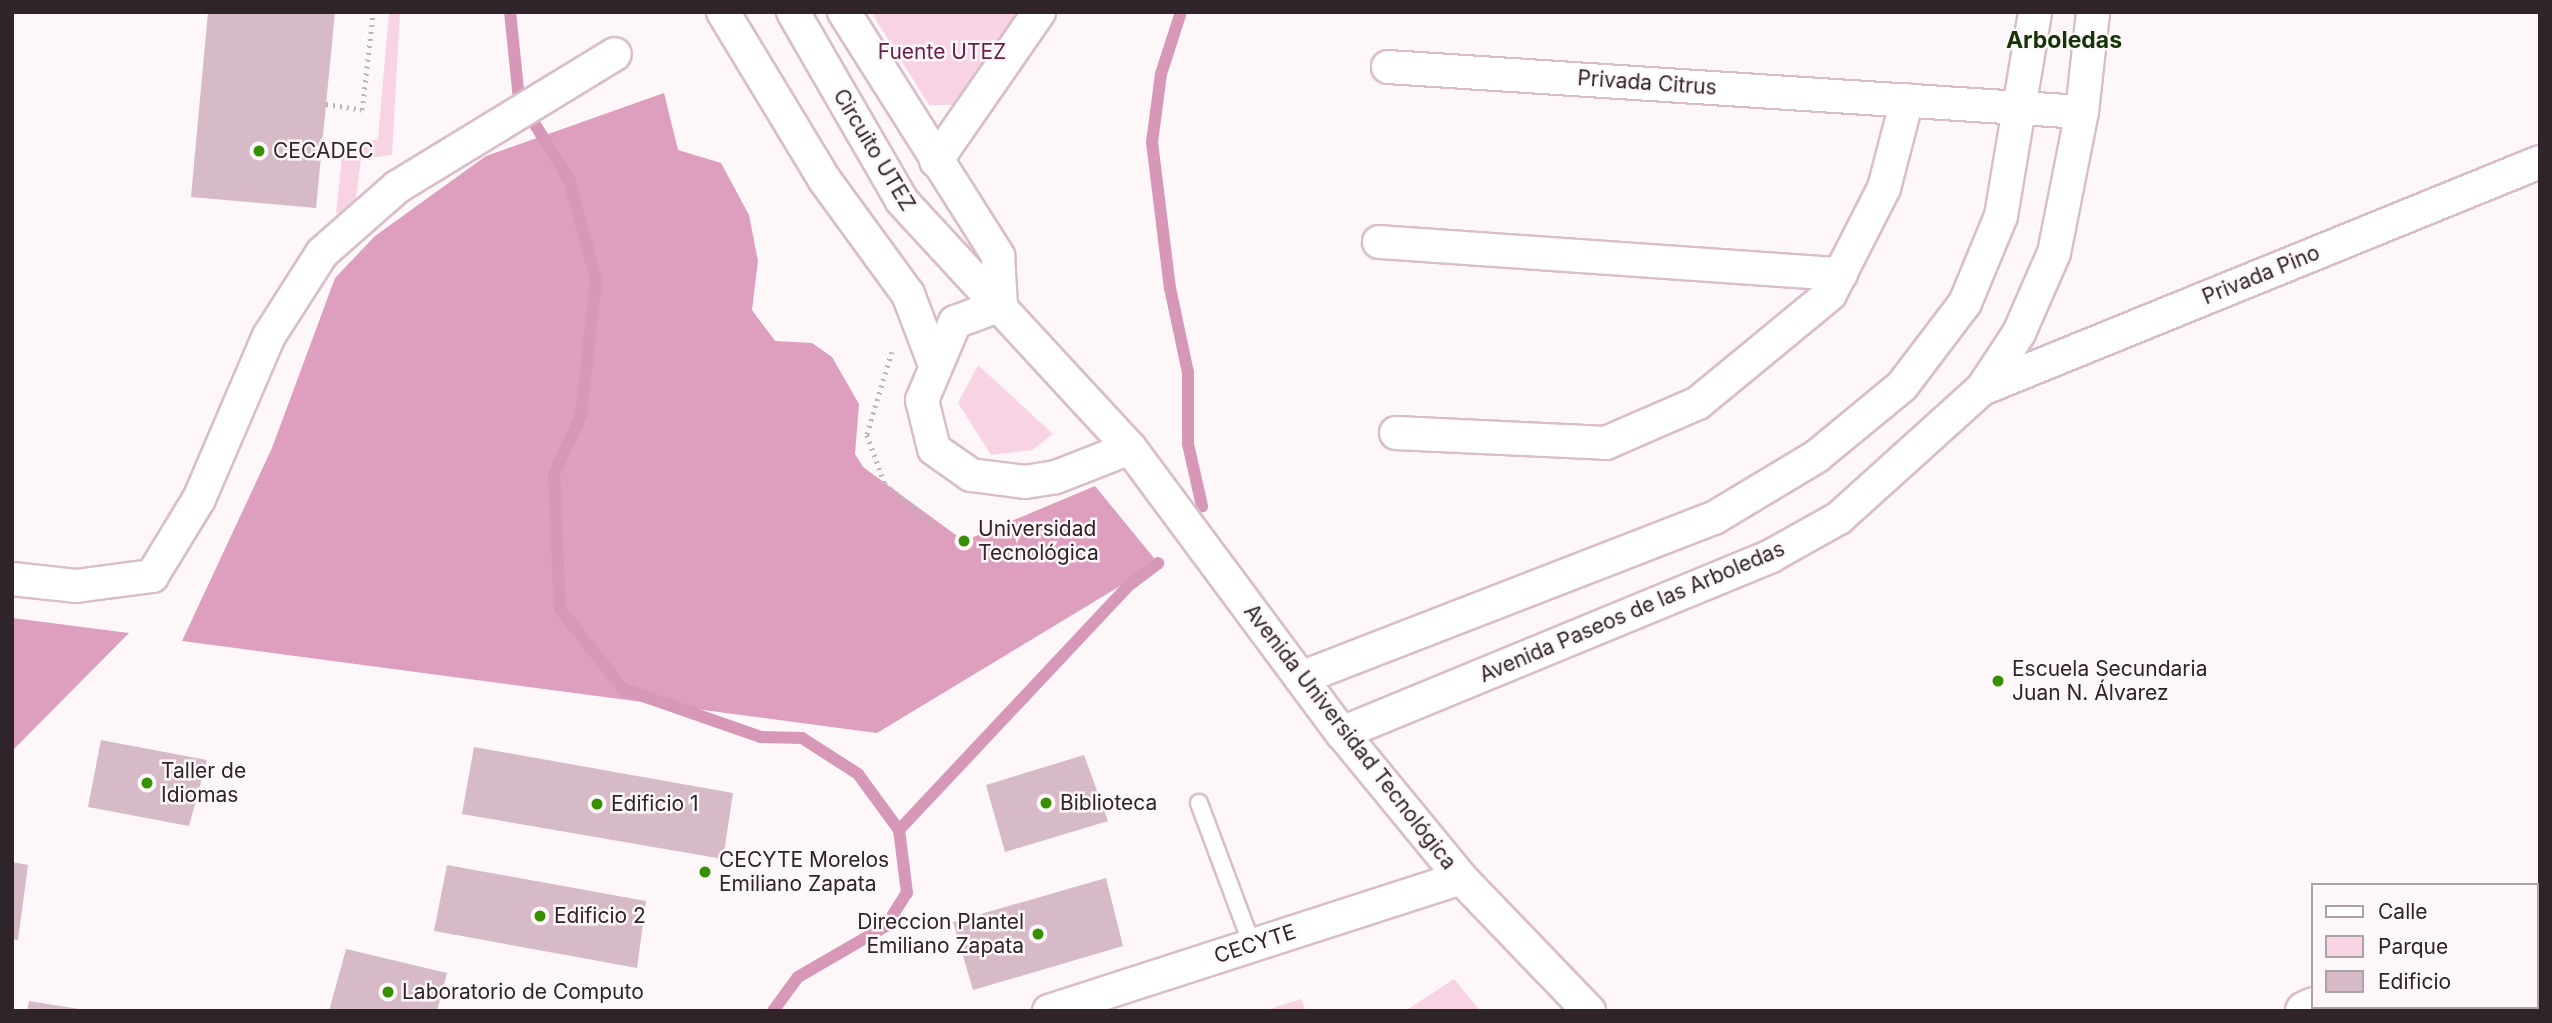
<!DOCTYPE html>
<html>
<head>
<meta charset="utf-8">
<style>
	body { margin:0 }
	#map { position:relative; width:2552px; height:1023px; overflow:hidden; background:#fdf7f9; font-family:Inter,sans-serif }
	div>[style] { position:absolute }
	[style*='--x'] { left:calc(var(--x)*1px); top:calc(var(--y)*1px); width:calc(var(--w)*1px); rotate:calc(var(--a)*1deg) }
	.green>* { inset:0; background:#f8d3e4 }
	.forest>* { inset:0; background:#de9ebe }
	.stream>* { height:12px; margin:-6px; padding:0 6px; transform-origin:6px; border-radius:6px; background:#d797b6 }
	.building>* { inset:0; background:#d6bac7 }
	.path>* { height:4.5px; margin-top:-2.25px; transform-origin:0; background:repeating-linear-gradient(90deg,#bdb5b8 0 2px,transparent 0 7px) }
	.roads { filter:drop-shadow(2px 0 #d9bdca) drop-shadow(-2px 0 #d9bdca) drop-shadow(0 2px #d9bdca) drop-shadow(0 -2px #d9bdca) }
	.lane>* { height:16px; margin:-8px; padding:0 8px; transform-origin:8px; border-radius:8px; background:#fff }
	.street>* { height:32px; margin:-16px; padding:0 16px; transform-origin:16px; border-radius:16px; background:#fff }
	.secondary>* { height:38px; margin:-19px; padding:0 19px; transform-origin:19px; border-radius:19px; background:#fff }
	.dots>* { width:19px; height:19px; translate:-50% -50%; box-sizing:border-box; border:4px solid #fdf7f9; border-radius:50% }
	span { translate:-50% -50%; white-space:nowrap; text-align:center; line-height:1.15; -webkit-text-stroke:5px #fdf7f9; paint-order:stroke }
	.park-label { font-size:21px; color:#681e49 }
	.street-label { font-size:21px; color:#2f2429 }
	.poi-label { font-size:21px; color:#2f2429 }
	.left { translate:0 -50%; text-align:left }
	.right { translate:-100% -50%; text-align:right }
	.neighbourhood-label { font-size:23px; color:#153508; font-weight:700 }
	.frame { position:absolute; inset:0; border:14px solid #2f2429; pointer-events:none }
	.legend { position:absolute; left:2311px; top:883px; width:228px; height:126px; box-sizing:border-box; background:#fdf7f9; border:2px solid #aba3a6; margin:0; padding:9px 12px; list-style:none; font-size:21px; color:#2f2429 }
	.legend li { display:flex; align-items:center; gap:14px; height:35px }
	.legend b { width:35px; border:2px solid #aba3a6 }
</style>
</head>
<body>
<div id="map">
	<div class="green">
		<i style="clip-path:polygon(389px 12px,400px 12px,392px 155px,361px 159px,354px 214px,336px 213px,343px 148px,378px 139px)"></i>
		<i style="clip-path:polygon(871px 12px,1017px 12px,952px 105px,929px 105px)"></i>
		<i style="clip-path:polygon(978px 365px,1053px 434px,1032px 450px,991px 455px,958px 403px)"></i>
		<i style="clip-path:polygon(1454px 979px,1480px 1011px,1405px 1011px)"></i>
		<i style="clip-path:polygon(1301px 999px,1306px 1011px,1264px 1011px)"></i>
	</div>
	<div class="forest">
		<i style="clip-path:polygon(664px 93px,678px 150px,721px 163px,749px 215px,758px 261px,752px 310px,775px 341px,812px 343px,832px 357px,859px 404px,855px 454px,863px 467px,964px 541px,1095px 486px,1158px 563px,877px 733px,182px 641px,272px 448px,335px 278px,375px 236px,486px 156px)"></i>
		<i style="clip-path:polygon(12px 618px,129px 633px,12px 751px)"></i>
	</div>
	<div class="stream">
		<i style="--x:510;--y:12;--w:87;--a:84.1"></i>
		<i style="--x:519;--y:99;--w:94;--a:58"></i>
		<i style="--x:569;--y:179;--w:105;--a:75"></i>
		<i style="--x:596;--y:280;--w:137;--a:96.3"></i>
		<i style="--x:581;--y:416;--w:64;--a:115"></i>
		<i style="--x:554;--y:474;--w:135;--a:87.5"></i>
		<i style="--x:560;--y:609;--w:102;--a:51.8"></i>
		<i style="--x:623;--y:689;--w:146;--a:19.2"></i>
		<i style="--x:761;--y:737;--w:41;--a:1.4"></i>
		<i style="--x:802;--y:738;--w:67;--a:32.7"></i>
		<i style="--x:858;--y:774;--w:69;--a:53.8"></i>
		<i style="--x:1181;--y:12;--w:65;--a:107.9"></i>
		<i style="--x:1161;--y:74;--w:69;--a:97.5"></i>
		<i style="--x:1152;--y:142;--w:147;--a:83"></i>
		<i style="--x:1170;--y:288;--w:87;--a:78"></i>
		<i style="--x:1188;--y:373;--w:71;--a:90"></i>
		<i style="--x:1188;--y:444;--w:64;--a:77.3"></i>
		<i style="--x:773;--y:1011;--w:42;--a:-53.7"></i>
		<i style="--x:798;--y:977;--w:102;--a:-30.1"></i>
		<i style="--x:886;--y:926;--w:39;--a:-58"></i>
		<i style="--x:907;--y:893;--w:64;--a:-97.2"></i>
		<i style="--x:899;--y:830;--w:335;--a:-46.8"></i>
		<i style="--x:1128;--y:586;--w:38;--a:-37"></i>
	</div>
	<div class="building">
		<i style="clip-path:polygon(208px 12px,335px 12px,316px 208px,191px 197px)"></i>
		<i style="clip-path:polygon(101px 740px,207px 760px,189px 826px,88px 807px)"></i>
		<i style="clip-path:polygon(474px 747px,733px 793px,723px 859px,462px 814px)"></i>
		<i style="clip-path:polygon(1084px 755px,1108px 821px,1005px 852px,986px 785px)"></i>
		<i style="clip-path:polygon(12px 862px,28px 865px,18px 940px,12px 939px)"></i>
		<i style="clip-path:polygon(447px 865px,646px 901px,637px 968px,434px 931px)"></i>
		<i style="clip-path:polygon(1106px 878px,1123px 946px,973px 990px,953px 922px)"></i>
		<i style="clip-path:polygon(346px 949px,447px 973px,437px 1011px,329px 1011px)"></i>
		<i style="clip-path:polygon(29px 1001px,79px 1009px,79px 1011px,27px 1011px)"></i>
	</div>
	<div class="path">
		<i style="--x:326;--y:104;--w:36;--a:9"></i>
		<i style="--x:362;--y:110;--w:99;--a:-83.6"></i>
		<i style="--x:892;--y:352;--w:87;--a:106.8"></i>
		<i style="--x:867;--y:435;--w:52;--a:69.8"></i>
		<i style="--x:885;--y:484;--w:67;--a:40.1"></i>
	</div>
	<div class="roads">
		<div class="lane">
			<i style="--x:1199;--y:803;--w:152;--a:69.5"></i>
		</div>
		<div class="street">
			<i style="--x:723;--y:12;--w:195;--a:58.8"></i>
			<i style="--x:824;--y:179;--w:142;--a:53.9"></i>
			<i style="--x:908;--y:294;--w:76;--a:69.2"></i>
			<i style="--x:793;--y:12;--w:218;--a:60"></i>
			<i style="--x:902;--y:201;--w:336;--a:47.3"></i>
			<i style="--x:1130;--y:448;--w:355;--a:53.4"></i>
			<i style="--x:1342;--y:733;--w:188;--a:50.6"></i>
			<i style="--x:1461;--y:878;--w:185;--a:46.1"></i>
			<i style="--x:844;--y:12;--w:289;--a:57.7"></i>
			<i style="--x:998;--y:256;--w:49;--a:86.5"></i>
			<i style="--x:1388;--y:67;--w:695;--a:3.71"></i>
			<i style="--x:936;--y:161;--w:181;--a:-55.3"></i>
			<i style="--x:1379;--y:242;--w:463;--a:4"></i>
			<i style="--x:1001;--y:305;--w:49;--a:159.7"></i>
			<i style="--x:955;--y:322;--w:85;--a:112.9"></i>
			<i style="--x:922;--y:400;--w:50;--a:76.2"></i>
			<i style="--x:934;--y:449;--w:45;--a:35.1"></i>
			<i style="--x:971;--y:475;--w:54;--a:7.4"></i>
			<i style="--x:1025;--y:482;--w:31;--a:-9"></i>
			<i style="--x:1056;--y:477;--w:79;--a:-21.4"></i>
			<i style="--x:1982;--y:389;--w:602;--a:-22.14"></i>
			<i style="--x:1396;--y:433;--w:210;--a:2.7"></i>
			<i style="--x:1606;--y:443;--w:100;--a:-23.5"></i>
			<i style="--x:1698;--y:403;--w:171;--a:-39.5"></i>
			<i style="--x:1830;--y:294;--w:119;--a:-63"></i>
			<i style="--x:1884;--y:188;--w:91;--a:-75.4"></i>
			<i style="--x:12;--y:579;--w:64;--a:6.2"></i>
			<i style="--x:76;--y:586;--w:77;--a:-7.5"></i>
			<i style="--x:152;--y:576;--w:90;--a:-58.6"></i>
			<i style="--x:199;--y:499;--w:177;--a:-66.8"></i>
			<i style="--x:269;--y:336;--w:98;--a:-57.4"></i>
			<i style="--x:322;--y:253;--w:100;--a:-41.3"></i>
			<i style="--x:397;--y:187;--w:255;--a:-31.4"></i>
			<i style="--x:1301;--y:678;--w:443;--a:-21.2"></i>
			<i style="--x:1714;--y:518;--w:120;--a:-31"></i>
			<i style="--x:1817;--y:456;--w:110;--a:-39.5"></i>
			<i style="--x:1902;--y:386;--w:104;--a:-52.8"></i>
			<i style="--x:1965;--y:303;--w:94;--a:-67.5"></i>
			<i style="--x:2001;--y:216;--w:207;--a:-80.5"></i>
			<i style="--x:1342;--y:733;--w:464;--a:-22.4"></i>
			<i style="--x:1771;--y:556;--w:78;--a:-29.2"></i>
			<i style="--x:1839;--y:518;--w:193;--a:-42.1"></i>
			<i style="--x:1982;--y:389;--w:67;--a:-56.5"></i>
			<i style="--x:2019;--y:333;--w:87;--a:-66.4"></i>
			<i style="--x:2054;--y:253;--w:144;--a:-78.8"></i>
			<i style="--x:2082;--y:112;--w:101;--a:-83.7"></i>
			<i style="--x:1049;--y:1011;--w:433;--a:-17.9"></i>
		</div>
		<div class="secondary">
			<i style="--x:2536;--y:928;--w:4;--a:-14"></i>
			<i style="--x:2536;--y:994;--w:4;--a:-14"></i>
			<i style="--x:2305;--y:1011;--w:10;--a:-24"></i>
			<i style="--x:2491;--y:1011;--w:10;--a:-24"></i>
		</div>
	</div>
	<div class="dots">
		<i style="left:259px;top:151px;background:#379000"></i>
		<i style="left:964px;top:541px;background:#379000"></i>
		<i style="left:1998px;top:681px;background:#379000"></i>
		<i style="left:147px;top:783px;background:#379000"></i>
		<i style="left:1046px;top:803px;background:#379000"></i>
		<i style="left:597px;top:804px;background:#379000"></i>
		<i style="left:705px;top:872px;background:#379000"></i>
		<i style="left:540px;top:916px;background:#379000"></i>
		<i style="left:1038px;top:934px;background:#379000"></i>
		<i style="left:388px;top:992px;background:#379000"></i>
	</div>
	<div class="park-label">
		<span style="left:942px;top:52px">Fuente UTEZ</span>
	</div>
	<div class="street-label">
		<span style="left:1647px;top:83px;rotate:4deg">Privada Citrus</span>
		<span style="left:874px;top:150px;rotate:59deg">Circuito UTEZ</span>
		<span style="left:2261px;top:275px;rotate:-22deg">Privada Pino</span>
		<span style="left:1632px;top:612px;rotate:-23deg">Avenida Paseos de las Arboledas</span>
		<span style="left:1350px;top:737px;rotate:52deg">Avenida Universidad Tecnológica</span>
		<span style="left:1255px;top:944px;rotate:-18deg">CECYTE</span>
	</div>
	<div class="poi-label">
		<span class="left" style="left:273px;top:151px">CECADEC</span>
		<span class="left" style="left:978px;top:541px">Universidad<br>Tecnológica</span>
		<span class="left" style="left:2012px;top:681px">Escuela Secundaria<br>Juan N. Álvarez</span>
		<span class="left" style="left:161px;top:783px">Taller de<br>Idiomas</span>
		<span class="left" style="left:1060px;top:803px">Biblioteca</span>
		<span class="left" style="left:611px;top:804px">Edificio 1</span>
		<span class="left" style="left:719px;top:872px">CECYTE Morelos<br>Emiliano Zapata</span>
		<span class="left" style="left:554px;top:916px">Edificio 2</span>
		<span class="right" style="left:1024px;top:934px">Direccion Plantel<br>Emiliano Zapata</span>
		<span class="left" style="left:402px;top:992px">Laboratorio de Computo</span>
	</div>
	<div class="neighbourhood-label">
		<span style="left:2064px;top:40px">Arboledas</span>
	</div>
	<div class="frame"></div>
	<ul class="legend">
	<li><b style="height:9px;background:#fff"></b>Calle</li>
	<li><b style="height:19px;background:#f8d3e4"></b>Parque</li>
	<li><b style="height:19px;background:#d6bac7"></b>Edificio</li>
	</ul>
</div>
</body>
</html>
